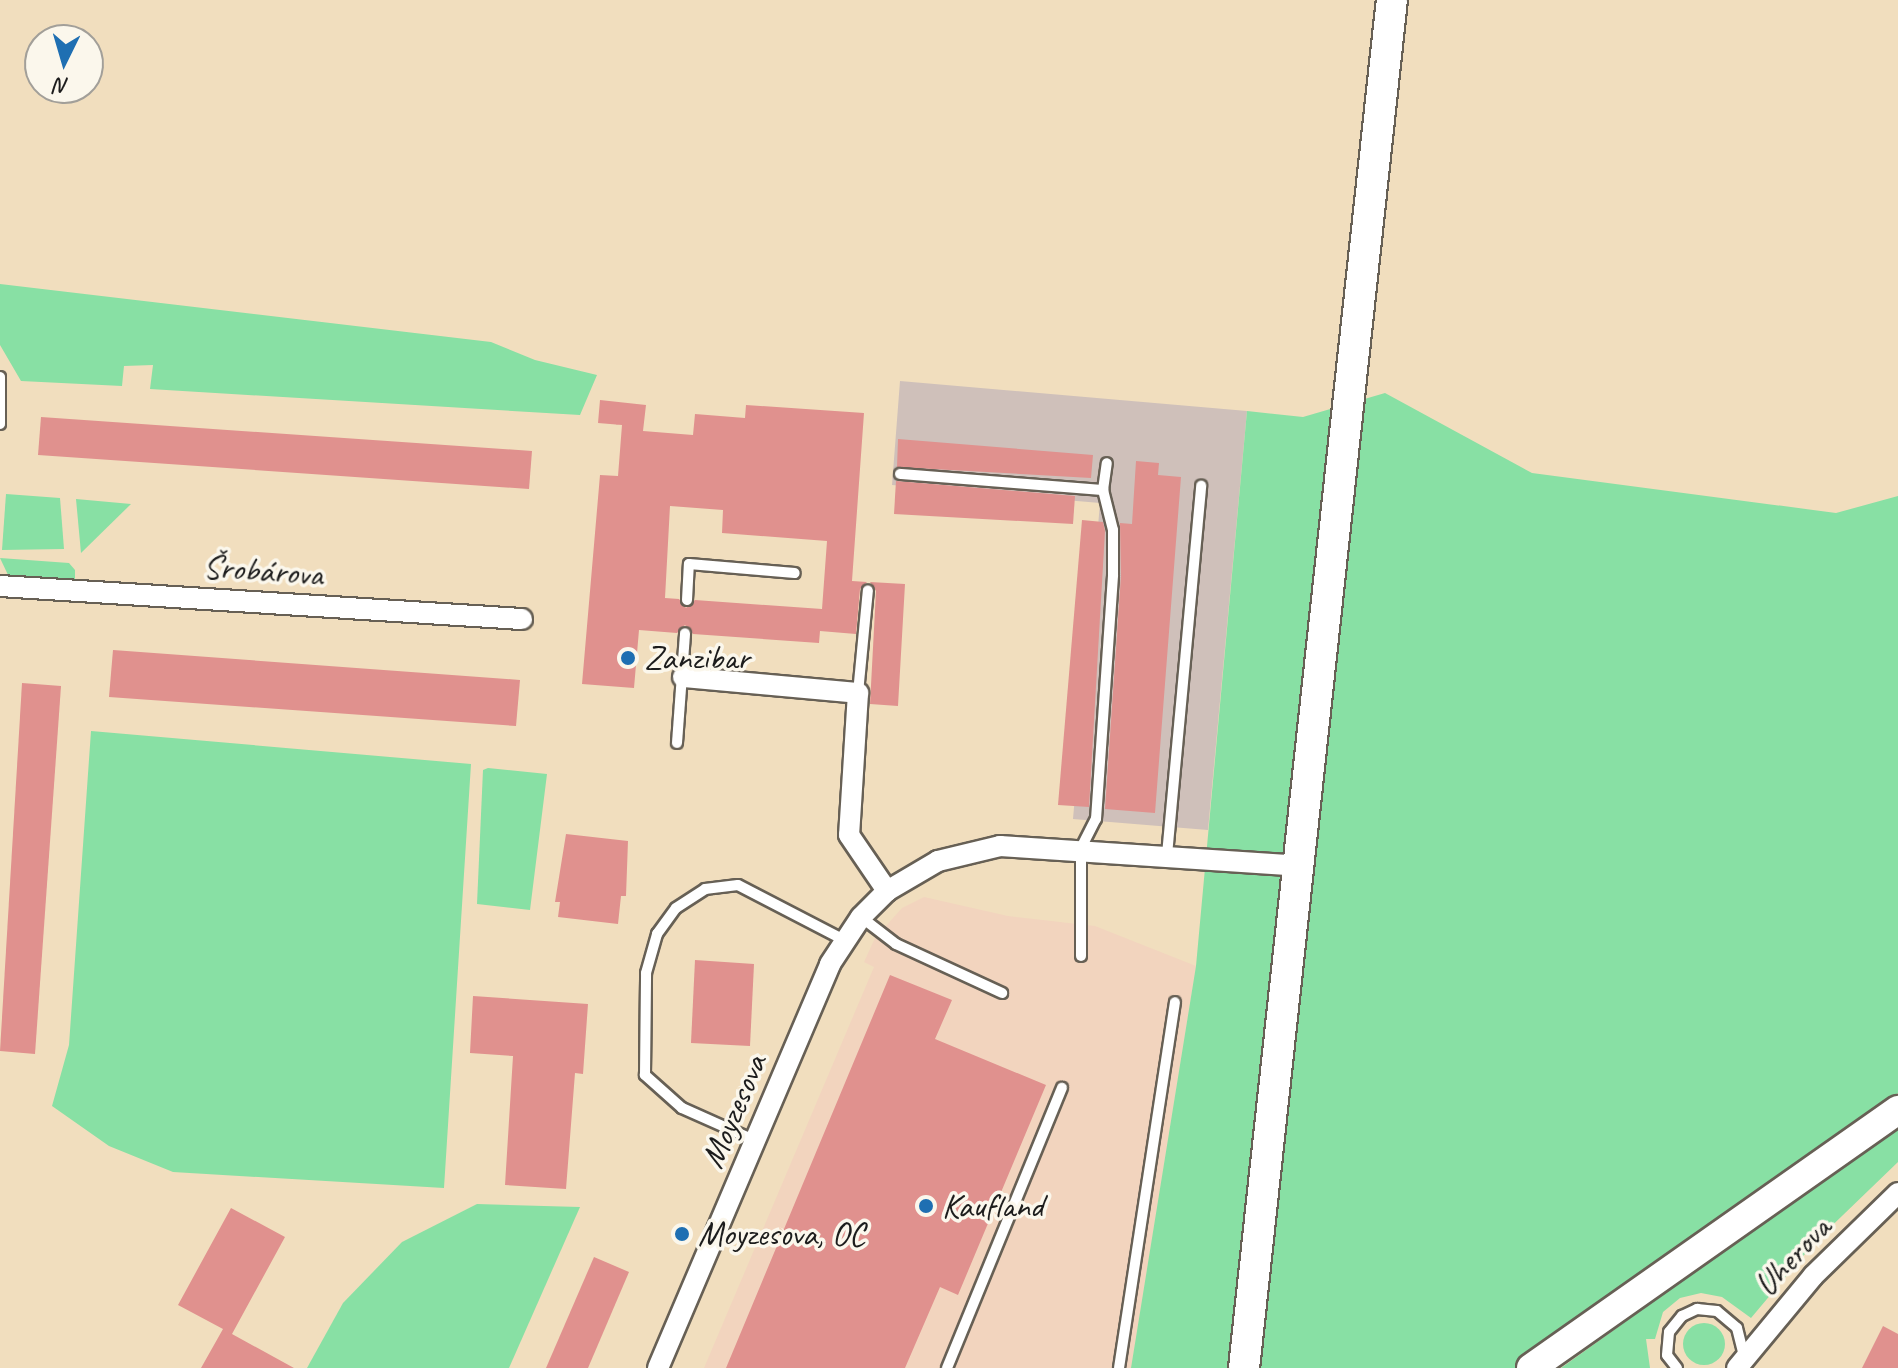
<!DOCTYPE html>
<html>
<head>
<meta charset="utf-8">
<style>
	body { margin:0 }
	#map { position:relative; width:1898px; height:1368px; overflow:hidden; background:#f1debe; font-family:Caveat,sans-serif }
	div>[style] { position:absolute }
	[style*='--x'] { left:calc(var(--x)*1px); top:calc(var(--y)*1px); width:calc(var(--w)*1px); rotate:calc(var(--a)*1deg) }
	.built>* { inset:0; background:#f2d4be }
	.industrial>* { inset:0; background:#cfc0ba }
	.green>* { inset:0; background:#88e0a4 }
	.round { border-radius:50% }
	.building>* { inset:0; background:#e0918e }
	.roads { filter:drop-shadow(2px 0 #676055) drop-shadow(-2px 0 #676055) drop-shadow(0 2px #676055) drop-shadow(0 -2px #676055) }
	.lane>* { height:10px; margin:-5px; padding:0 5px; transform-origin:5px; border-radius:5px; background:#fff }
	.street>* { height:20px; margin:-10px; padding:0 10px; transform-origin:10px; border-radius:10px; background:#fff }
	.secondary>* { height:28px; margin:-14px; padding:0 14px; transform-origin:14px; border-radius:14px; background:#fff }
	.primary>* { height:30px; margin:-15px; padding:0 15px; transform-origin:15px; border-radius:15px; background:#fff }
	.dots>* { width:22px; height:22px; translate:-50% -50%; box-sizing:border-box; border:4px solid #fbf7ec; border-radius:50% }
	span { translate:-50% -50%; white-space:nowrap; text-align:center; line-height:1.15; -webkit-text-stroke:7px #fbf7ec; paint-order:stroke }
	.street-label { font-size:34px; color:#1c1c1c }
	.poi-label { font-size:34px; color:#1c1c1c }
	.left { translate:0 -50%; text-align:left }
	.north { position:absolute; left:24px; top:24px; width:80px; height:80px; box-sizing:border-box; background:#fbf7ec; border:2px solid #a29f99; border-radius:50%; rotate:185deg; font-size:22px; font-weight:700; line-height:32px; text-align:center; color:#1c1c1c }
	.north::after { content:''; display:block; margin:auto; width:28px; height:36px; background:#1f6fb2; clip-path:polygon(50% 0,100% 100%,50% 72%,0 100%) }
</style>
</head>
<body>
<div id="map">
	<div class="built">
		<i style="clip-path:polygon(924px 897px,1008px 916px,1095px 926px,1196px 966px,1131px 1368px,704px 1368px,874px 967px,864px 962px,875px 938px,902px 908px)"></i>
	</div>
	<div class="industrial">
		<i style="clip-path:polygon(900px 381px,1247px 411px,1208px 830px,1073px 819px,1100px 503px,892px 485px)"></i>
	</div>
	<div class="green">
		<i style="clip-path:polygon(0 284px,491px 342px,535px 360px,597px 375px,580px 415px,150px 389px,153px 365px,124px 366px,122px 386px,21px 381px,0 345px)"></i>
		<i style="clip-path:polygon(1385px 393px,1532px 473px,1836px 513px,1898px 496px,1898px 1093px,1516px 1368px,1131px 1368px,1196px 966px,1247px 411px,1303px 417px)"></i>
		<i style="clip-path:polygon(6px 494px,60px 498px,64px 549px,2px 550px)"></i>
		<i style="clip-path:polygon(76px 499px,131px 504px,81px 553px)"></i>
		<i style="clip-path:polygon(0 558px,69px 563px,75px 570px,75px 582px,9px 577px)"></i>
		<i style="clip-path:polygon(91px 731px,471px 764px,444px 1188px,173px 1172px,109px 1146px,52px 1106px,69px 1045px)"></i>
		<i style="clip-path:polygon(488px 768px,547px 774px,530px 910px,477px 904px,483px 770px)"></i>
		<i style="clip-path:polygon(1898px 1126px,1898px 1162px,1815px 1242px,1751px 1318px,1722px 1297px,1701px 1293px,1680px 1298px,1663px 1312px,1655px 1339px,1646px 1339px,1650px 1368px,1561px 1368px)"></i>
		<i style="clip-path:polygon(477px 1204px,580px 1207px,509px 1368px,307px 1368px,343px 1303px,402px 1242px)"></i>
		<i class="round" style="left:1683px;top:1323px;width:42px;height:42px"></i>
	</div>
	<div class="building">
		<i style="clip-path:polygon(evenodd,600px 400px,646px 405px,643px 431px,693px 435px,695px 414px,745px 418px,746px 405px,864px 413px,852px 581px,867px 582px,860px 589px,856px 634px,820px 631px,819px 643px,693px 634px,685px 625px,677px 633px,639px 630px,634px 688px,582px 684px,600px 475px,618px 476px,622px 425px,598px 423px,600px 400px,670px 506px,723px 510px,722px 533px,827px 541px,822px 609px,695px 600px,686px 608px,679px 599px,665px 598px,670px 506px)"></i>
		<i style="clip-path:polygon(41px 417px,532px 451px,529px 489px,38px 455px)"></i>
		<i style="clip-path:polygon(898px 439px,1093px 455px,1091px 478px,897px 467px)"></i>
		<i style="clip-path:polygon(1136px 461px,1159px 463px,1158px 475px,1181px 477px,1155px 813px,1105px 809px,1121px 576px,1120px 523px,1132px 524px)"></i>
		<i style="clip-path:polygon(896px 481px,1075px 496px,1073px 524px,894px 514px)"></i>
		<i style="clip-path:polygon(1082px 520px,1103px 522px,1105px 531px,1089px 807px,1058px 805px)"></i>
		<i style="clip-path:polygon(870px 582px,905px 584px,898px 706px,870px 704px,876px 591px)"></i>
		<i style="clip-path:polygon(113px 650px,520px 680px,516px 726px,109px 697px)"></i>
		<i style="clip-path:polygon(22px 683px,61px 686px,35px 1054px,0 1051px)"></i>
		<i style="clip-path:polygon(566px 834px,628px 841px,626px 896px,621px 896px,618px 924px,558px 917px,560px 902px,555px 902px)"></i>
		<i style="clip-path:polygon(695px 960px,754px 964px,750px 1046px,691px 1043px)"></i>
		<i style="clip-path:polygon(890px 975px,952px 1000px,935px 1039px,1046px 1085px,958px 1295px,940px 1287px,905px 1368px,726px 1368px)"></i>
		<i style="clip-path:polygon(473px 996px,588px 1004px,583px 1074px,575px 1073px,566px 1189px,505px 1185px,513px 1056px,470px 1053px)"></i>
		<i style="clip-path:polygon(231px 1208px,285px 1237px,232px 1334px,294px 1368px,201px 1368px,223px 1329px,178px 1305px)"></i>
		<i style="clip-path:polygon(594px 1257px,629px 1272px,594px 1354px,588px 1368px,546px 1368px)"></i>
		<i style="clip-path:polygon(1883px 1326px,1898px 1334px,1898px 1368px,1862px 1368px)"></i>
	</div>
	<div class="roads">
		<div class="lane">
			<i style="--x:0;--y:377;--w:47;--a:90"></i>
			<i style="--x:900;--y:474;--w:204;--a:4.5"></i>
			<i style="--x:687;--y:600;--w:36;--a:-87"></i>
			<i style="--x:689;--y:564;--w:106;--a:4.9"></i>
			<i style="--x:858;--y:693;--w:103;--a:-84.5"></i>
			<i style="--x:677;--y:743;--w:110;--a:-85.8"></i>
			<i style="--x:1167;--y:855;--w:371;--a:-84.7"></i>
			<i style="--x:861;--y:917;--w:44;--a:37.6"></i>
			<i style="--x:896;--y:944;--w:117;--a:24.8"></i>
			<i style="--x:1081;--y:956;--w:108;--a:-90"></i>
			<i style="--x:1081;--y:848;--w:33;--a:-63"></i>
			<i style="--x:1096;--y:819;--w:245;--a:-86"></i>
			<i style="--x:1113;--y:575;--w:45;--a:-90"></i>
			<i style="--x:1113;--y:530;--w:41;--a:-104"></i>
			<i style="--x:1103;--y:490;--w:27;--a:-82"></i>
			<i style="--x:754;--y:1140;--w:79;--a:-156"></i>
			<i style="--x:682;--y:1108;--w:50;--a:-138.3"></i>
			<i style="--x:645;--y:1075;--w:102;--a:-89.4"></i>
			<i style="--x:646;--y:973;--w:41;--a:-74.2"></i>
			<i style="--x:657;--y:934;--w:32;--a:-54"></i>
			<i style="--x:676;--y:908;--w:35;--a:-33"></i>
			<i style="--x:705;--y:889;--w:33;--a:-7"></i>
			<i style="--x:738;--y:885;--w:119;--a:27.4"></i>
			<i style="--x:947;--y:1368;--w:303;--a:-67.7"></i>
			<i style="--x:1119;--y:1368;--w:370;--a:-81.3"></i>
			<i style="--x:1677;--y:1368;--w:16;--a:-128"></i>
			<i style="--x:1667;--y:1355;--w:23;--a:-85"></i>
			<i style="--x:1669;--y:1332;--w:21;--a:-51"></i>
			<i style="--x:1682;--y:1316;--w:17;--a:-25"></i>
			<i style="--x:1697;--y:1309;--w:20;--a:6"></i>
			<i style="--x:1717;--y:1311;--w:26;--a:40"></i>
			<i style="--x:1737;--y:1328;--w:29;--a:76"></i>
		</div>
		<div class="street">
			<i style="--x:0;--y:586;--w:523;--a:3.62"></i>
			<i style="--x:683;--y:677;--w:176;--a:5.2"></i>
			<i style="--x:858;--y:693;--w:142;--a:93.6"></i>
			<i style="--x:849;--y:835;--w:68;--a:55.8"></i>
			<i style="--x:658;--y:1368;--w:439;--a:-66.9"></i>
			<i style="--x:830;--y:964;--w:56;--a:-56.6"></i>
			<i style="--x:861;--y:917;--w:37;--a:-45"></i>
			<i style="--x:887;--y:891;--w:59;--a:-30.5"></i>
			<i style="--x:938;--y:861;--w:64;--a:-13.6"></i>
			<i style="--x:1000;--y:846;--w:303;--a:3.8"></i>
			<i style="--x:1737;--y:1368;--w:119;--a:-50.4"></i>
			<i style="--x:1813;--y:1276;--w:119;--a:-44.3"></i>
		</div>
		<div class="secondary">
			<i style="--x:1531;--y:1368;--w:449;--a:-35.1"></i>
		</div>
		<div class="primary">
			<i style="--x:1244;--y:1368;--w:1376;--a:-83.83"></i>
		</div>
	</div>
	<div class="dots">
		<i style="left:628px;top:658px;background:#1f6fb2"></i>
		<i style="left:926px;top:1206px;background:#1f6fb2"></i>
		<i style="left:682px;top:1234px;background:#1f6fb2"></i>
	</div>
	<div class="street-label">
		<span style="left:263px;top:570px;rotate:4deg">Šrobárova</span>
		<span style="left:733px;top:1111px;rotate:-67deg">Moyzesova</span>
		<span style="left:1792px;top:1256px;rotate:-47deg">Uherova</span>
	</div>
	<div class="poi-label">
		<span class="left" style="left:644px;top:658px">Zanzibar</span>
		<span class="left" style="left:942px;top:1206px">Kaufland</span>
		<span class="left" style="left:698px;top:1234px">Moyzesova, OC</span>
	</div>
	<div class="north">N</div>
</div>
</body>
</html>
